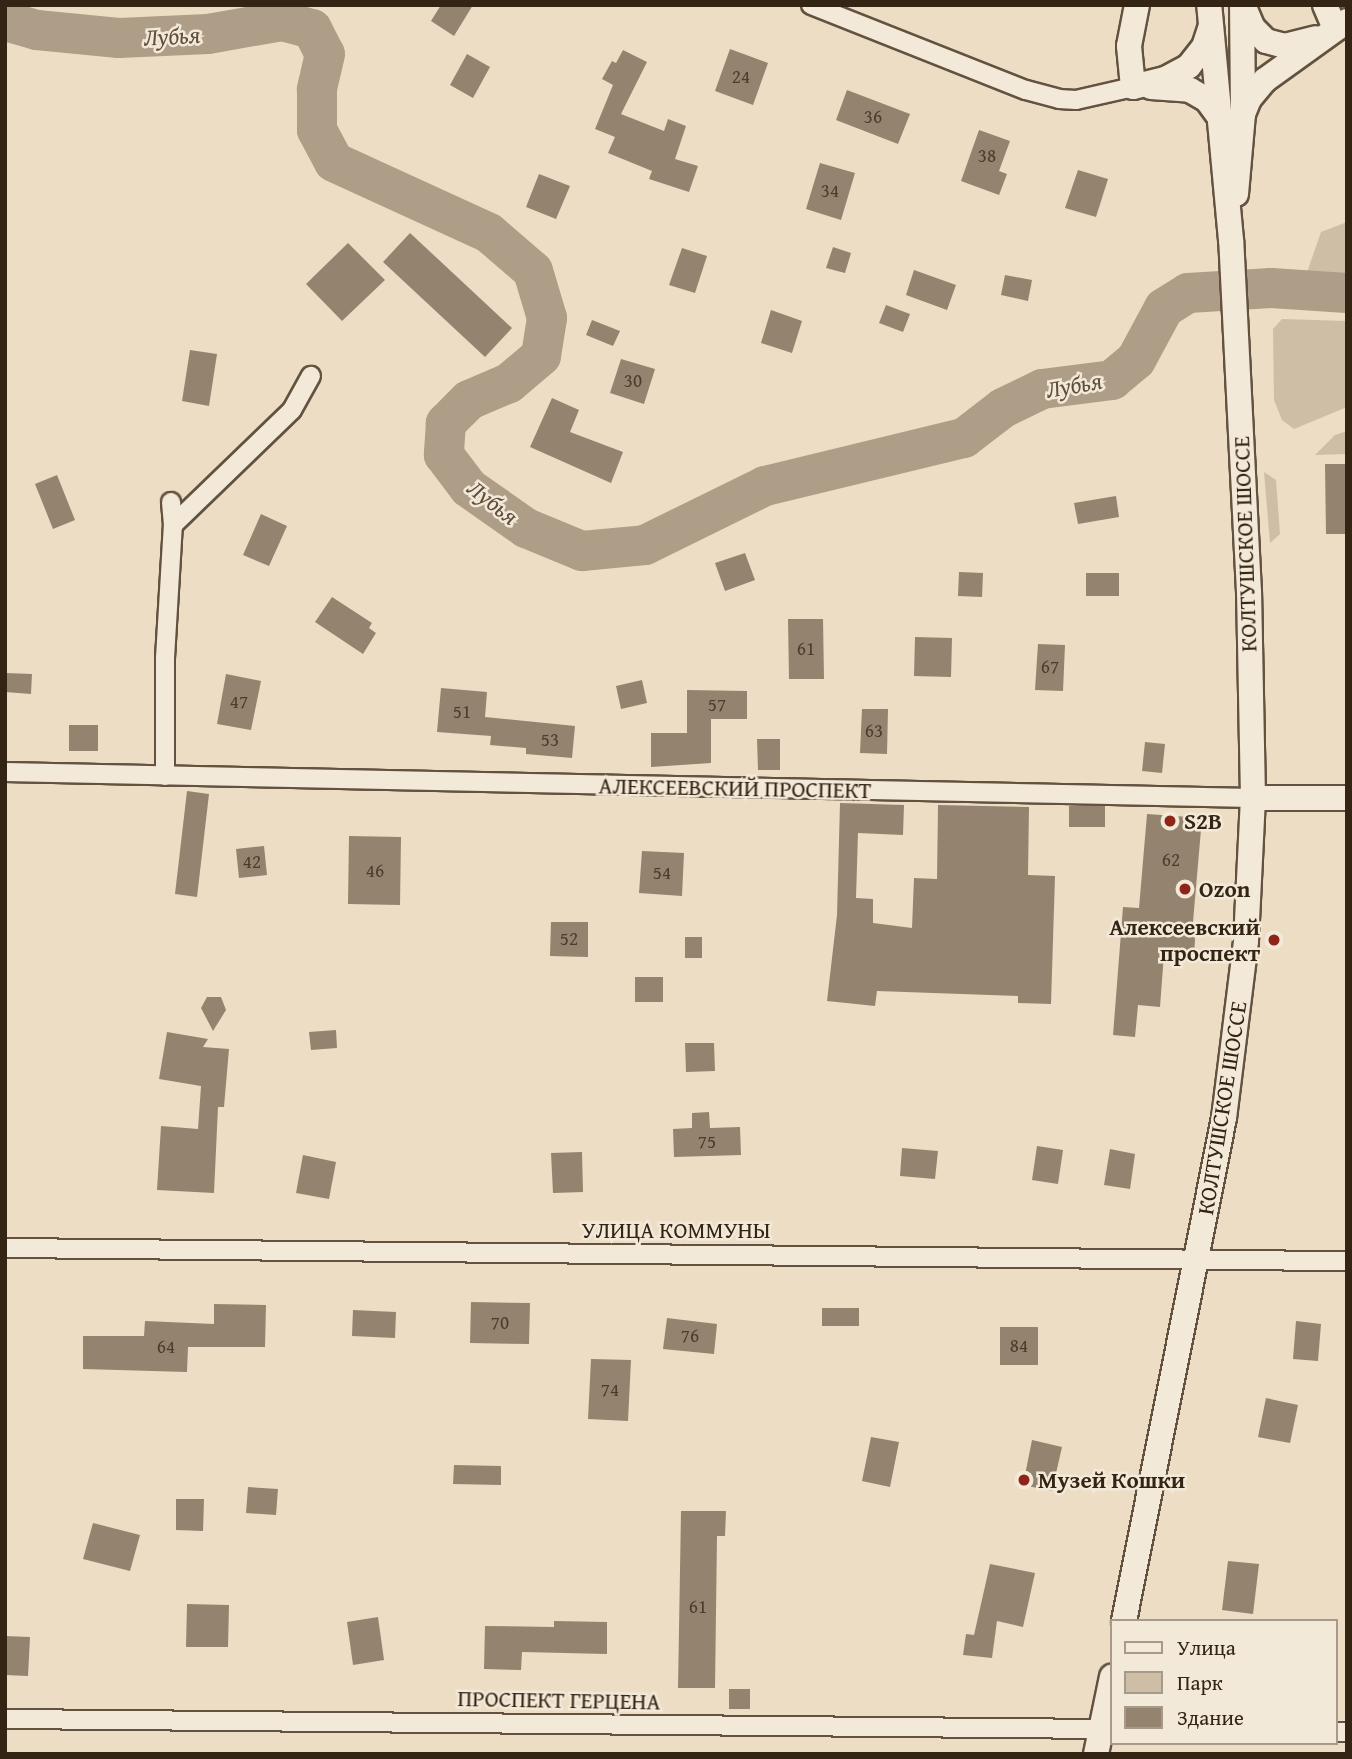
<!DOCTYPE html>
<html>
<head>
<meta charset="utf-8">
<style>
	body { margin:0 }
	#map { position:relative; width:1352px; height:1759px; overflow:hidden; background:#edddc4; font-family:"Gentium Book Plus",serif }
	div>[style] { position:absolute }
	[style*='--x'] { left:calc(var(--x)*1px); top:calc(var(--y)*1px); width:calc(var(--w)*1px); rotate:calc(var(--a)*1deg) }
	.green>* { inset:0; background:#cebea6 }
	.river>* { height:40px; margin:-20px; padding:0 20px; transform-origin:20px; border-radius:20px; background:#ae9e88 }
	.building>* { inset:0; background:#94846f }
	.roads { filter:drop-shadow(2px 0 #62523f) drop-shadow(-2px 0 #62523f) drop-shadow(0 2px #62523f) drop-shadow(0 -2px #62523f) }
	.street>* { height:18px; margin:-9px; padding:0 9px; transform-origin:9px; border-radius:9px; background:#f3e9d9 }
	.secondary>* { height:24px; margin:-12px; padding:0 12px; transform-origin:12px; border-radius:12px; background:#f3e9d9 }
	.dots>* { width:19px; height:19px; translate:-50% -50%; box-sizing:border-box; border:4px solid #f3e9d9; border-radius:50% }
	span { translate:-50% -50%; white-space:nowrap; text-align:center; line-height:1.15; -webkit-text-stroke:5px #f3e9d9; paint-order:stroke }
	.number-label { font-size:19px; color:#4c3c2a }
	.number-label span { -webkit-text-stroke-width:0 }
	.street-label { font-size:23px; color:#342413 }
	.poi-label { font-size:23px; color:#342413; font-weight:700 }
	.left { translate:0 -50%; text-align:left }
	.right { translate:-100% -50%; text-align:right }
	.water-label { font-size:24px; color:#5f4f3c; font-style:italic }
	.frame { position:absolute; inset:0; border:7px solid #342413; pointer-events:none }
	.legend { position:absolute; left:1110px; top:1619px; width:228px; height:126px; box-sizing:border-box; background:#f3e9d9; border:2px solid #a79a8a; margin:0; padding:9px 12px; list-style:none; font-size:21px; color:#342413 }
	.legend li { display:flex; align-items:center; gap:14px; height:35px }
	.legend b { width:35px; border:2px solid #a79a8a }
</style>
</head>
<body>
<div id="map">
	<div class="green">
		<i style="clip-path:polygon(1347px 222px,1347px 280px,1305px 278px,1321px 232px)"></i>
		<i style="clip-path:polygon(1282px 319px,1347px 321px,1347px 407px,1294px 429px,1282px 420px,1274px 400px,1273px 329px)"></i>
		<i style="clip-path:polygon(1347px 431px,1347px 454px,1315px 455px,1335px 435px)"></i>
		<i style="clip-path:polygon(1264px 472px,1276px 480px,1280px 534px,1270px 543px)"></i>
	</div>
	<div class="river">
		<i style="--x:5;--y:21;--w:33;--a:16"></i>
		<i style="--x:37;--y:30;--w:82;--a:5.6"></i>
		<i style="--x:119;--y:38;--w:89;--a:-2.6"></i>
		<i style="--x:208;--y:34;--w:75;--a:-10"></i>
		<i style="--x:282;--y:21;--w:31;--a:15"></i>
		<i style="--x:312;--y:29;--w:28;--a:63"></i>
		<i style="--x:325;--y:54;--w:37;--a:103"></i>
		<i style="--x:317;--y:90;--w:40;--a:90"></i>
		<i style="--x:317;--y:130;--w:36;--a:62"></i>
		<i style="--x:334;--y:162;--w:170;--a:24.6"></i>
		<i style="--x:489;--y:233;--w:58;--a:40.8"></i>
		<i style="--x:533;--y:271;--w:49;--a:73.4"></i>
		<i style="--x:547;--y:318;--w:38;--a:99"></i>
		<i style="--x:541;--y:356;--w:42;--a:139.8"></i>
		<i style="--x:509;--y:383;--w:43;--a:157"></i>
		<i style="--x:469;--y:400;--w:33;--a:135"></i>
		<i style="--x:446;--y:423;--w:32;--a:94"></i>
		<i style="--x:444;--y:455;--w:41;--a:52.9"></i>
		<i style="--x:469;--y:488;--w:70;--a:35.1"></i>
		<i style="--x:526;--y:528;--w:61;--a:22.3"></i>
		<i style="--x:582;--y:551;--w:63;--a:-5.4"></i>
		<i style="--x:645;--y:545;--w:134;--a:-26.2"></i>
		<i style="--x:765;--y:486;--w:205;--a:-13.6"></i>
		<i style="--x:964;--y:438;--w:49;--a:-37.6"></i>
		<i style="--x:1003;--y:408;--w:43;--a:-26"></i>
		<i style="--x:1042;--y:389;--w:71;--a:-7.3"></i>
		<i style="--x:1112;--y:380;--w:31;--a:-40"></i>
		<i style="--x:1136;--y:360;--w:59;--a:-61.7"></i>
		<i style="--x:1164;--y:308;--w:28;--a:-32"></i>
		<i style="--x:1188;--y:293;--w:83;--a:-3.4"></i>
		<i style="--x:1271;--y:288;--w:76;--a:3.8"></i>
	</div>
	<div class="building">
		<i style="clip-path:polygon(441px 5px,473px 5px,454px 36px,431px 21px)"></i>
		<i style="clip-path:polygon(730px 49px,768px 63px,753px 105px,715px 91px)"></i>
		<i style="clip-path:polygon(623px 50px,647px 62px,621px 114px,664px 131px,668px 119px,686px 126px,675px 159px,698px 166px,689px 192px,649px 179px,652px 171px,608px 153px,615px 137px,595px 129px,613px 85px,602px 79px,612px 61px,616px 63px)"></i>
		<i style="clip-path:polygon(467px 54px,490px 67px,473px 98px,450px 85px)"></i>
		<i style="clip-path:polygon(847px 90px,910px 114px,898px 144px,836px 120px)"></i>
		<i style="clip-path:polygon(979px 130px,1010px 141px,999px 171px,1007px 174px,999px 195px,961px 181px)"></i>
		<i style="clip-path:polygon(820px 163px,855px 173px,841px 220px,806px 209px)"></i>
		<i style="clip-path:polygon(1078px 170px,1108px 179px,1096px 217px,1065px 208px)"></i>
		<i style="clip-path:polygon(539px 174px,570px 186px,556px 219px,526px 207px)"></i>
		<i style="clip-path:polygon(410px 233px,512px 328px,485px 357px,383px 262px)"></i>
		<i style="clip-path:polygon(348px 243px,385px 280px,342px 321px,306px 284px)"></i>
		<i style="clip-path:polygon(833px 247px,851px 253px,845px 273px,826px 268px)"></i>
		<i style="clip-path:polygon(682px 248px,707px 256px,695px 293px,669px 285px)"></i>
		<i style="clip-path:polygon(914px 270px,956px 285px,947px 310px,906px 295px)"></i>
		<i style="clip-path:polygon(1005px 275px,1032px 280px,1028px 301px,1001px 295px)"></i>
		<i style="clip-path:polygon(886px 305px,910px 314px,903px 332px,879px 323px)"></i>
		<i style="clip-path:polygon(771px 310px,802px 321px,792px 353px,761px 343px)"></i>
		<i style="clip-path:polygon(592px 320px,620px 331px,613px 346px,586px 335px)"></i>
		<i style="clip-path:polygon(190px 350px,217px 354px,209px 406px,182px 401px)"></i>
		<i style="clip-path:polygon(621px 359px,655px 369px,644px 404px,610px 393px)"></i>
		<i style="clip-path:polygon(552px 398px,579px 410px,570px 432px,623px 452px,611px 483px,530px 447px)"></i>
		<i style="clip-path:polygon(1325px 464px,1347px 464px,1347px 534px,1326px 534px)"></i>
		<i style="clip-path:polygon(57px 475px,75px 520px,53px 529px,35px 484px)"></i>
		<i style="clip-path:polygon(1116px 496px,1119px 517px,1078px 524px,1074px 503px)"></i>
		<i style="clip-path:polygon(261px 514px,287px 526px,269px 566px,243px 555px)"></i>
		<i style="clip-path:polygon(745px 553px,755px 580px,725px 591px,715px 563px)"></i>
		<i style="clip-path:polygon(959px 572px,983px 573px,982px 597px,958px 596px)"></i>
		<i style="clip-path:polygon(1086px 573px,1119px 573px,1119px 596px,1086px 596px)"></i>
		<i style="clip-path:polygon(332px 597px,372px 623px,369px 628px,376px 633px,363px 654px,315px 622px)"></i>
		<i style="clip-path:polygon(788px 619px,823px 619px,824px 679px,789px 679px)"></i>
		<i style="clip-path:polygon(915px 637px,952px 638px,951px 677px,914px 676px)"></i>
		<i style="clip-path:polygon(1038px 644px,1065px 645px,1063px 691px,1035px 690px)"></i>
		<i style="clip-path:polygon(5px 673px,32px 674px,31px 694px,5px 692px)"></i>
		<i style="clip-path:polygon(226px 674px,261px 681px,251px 730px,217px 724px)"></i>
		<i style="clip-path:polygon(642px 680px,647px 703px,621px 709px,616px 686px)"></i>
		<i style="clip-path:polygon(441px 688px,487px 692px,485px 717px,575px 726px,572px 758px,526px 754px,526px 748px,490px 745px,491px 736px,437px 732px)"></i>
		<i style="clip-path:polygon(687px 690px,747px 691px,747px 719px,711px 719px,711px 763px,651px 767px,651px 733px,687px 733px)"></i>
		<i style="clip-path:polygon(862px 709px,888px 709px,887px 754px,860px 753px)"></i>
		<i style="clip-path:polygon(69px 725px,98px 725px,98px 751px,69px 751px)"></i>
		<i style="clip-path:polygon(757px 739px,780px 739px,780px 770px,758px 770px)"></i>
		<i style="clip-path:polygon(1145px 742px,1165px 744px,1162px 773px,1142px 771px)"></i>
		<i style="clip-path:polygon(187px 791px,209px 794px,197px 897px,175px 894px)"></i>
		<i style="clip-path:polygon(840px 803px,904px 805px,903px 835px,858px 833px,856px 898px,873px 899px,873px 923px,912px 928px,914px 878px,937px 879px,938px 805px,1029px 807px,1028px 875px,1055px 876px,1051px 1004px,1018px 1003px,1018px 996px,877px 991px,875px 1006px,827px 1001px,837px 915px)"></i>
		<i style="clip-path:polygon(1069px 806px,1105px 806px,1105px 827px,1069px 827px)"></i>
		<i style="clip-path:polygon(1147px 814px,1202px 818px,1193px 922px,1196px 922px,1194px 957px,1164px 954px,1160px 1007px,1138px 1005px,1135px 1037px,1113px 1035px,1123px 907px,1139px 908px)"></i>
		<i style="clip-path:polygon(349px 836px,401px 837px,400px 905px,348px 904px)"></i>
		<i style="clip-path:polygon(264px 846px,267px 875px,239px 878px,236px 849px)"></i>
		<i style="clip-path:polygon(642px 851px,684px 853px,682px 896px,639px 893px)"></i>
		<i style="clip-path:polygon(551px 922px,588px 922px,588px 957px,550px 956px)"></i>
		<i style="clip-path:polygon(685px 937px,702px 937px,702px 958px,685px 958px)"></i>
		<i style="clip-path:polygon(635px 977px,663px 977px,663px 1002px,635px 1002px)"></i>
		<i style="clip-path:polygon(207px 997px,221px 997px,226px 1010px,213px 1031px,201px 1008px)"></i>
		<i style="clip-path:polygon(336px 1030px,337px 1048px,311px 1050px,309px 1032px)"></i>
		<i style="clip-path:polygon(167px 1032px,208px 1039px,203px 1047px,229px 1049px,224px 1107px,218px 1107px,214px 1193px,157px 1190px,161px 1126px,198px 1129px,201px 1086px,159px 1079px)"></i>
		<i style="clip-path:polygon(685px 1043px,714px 1043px,715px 1071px,686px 1072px)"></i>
		<i style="clip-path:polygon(709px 1112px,710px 1128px,740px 1127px,741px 1155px,674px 1157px,673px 1129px,692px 1128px,692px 1113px)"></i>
		<i style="clip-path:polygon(1037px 1146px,1063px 1150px,1058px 1184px,1032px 1180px)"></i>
		<i style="clip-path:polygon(902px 1148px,938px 1151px,935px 1179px,900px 1176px)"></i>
		<i style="clip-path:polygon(1110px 1149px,1135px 1154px,1130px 1189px,1104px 1185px)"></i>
		<i style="clip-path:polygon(582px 1152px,583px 1192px,553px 1193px,551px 1153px)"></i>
		<i style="clip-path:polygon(303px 1155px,336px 1162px,329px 1199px,296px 1193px)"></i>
		<i style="clip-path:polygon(471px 1302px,530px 1303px,529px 1344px,470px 1343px)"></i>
		<i style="clip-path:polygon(214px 1304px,266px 1305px,265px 1347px,188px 1347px,187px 1372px,83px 1369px,83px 1336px,144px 1336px,145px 1321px,214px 1324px)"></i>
		<i style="clip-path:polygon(822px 1308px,859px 1308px,859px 1326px,822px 1326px)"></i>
		<i style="clip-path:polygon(353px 1310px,396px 1312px,395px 1338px,352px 1336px)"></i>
		<i style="clip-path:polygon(667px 1318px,717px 1324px,714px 1354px,663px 1349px)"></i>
		<i style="clip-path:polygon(1296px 1321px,1321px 1324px,1318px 1361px,1293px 1359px)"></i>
		<i style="clip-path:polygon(1000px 1327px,1038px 1327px,1038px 1365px,1000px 1365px)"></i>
		<i style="clip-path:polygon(591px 1359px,631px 1360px,628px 1421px,588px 1419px)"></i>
		<i style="clip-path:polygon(1266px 1398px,1298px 1405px,1290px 1443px,1258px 1437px)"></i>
		<i style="clip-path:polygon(871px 1437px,899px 1442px,890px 1487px,862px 1481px)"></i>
		<i style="clip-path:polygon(1032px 1440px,1062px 1447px,1052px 1491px,1023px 1485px)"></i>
		<i style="clip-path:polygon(454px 1465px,501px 1466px,501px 1485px,453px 1484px)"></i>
		<i style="clip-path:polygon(248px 1487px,278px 1489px,276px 1515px,246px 1513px)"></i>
		<i style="clip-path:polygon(176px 1499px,204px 1499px,203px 1531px,176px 1530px)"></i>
		<i style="clip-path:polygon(681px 1511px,726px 1511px,725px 1536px,717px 1536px,715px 1688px,678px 1688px)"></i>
		<i style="clip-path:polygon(93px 1523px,140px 1535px,130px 1571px,83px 1559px)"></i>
		<i style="clip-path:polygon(1228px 1561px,1259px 1564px,1253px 1614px,1222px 1610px)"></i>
		<i style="clip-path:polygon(990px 1564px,1035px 1573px,1023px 1627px,997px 1621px,992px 1658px,963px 1655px,966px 1634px,974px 1635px)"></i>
		<i style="clip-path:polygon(187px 1604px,229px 1605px,228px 1647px,186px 1647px)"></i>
		<i style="clip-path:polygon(378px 1617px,384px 1660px,353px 1665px,347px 1622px)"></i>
		<i style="clip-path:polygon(554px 1621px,607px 1622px,607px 1654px,522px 1652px,521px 1670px,484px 1669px,485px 1626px,554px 1627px)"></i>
		<i style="clip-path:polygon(5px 1636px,30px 1637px,28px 1676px,5px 1675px)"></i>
		<i style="clip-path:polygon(729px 1689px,750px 1689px,750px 1709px,729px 1709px)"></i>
	</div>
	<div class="roads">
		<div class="street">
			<i style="--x:811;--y:5;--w:231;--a:21.6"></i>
			<i style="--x:1026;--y:90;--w:34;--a:15"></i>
			<i style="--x:1059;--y:99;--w:17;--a:3"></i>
			<i style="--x:1076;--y:100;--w:58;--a:-12.8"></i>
			<i style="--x:171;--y:502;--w:23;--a:85"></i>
			<i style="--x:5;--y:772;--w:1248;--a:1.19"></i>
			<i style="--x:165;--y:776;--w:118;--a:-90"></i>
			<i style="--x:165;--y:658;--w:133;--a:-86.6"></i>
			<i style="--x:173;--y:525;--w:165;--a:-44"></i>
			<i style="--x:292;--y:410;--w:39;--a:-61"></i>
			<i style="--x:5;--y:1248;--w:1342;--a:0.56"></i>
			<i style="--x:5;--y:1719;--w:1106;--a:0.52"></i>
			<i style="--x:1336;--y:1732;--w:11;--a:0"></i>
		</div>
		<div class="secondary">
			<i style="--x:1325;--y:5;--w:26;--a:67"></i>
			<i style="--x:1244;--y:7;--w:23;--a:67"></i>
			<i style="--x:1253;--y:28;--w:18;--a:45"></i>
			<i style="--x:1266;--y:41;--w:20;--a:15"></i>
			<i style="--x:1285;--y:46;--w:32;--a:-14"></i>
			<i style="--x:1133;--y:87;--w:33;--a:-14"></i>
			<i style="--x:1165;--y:79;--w:27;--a:-28"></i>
			<i style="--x:1189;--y:66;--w:24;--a:-52"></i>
			<i style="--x:1204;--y:47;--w:20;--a:-72"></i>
			<i style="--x:1133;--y:87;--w:41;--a:-95.6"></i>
			<i style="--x:1129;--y:46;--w:42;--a:-79"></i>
			<i style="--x:1151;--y:87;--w:39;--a:4"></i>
			<i style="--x:1190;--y:90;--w:20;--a:30"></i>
			<i style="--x:1207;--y:100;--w:17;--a:54"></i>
			<i style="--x:1243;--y:114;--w:16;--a:-68"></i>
			<i style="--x:1249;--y:99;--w:25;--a:-50"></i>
			<i style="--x:1265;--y:80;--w:101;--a:-35.7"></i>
			<i style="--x:1236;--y:194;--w:80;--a:-85"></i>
			<i style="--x:1243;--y:114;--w:109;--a:-90.5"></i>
			<i style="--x:1253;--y:798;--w:94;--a:0"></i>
			<i style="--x:1124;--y:1621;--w:513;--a:-78.76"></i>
			<i style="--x:1224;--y:1118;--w:178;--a:-82.9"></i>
			<i style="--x:1246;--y:941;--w:143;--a:-87.2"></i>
			<i style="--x:1253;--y:798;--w:206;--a:-91.1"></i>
			<i style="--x:1249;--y:592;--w:352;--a:-92.9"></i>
			<i style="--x:1231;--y:240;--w:236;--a:-95.3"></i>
			<i style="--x:1096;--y:1754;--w:79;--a:-78.3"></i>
		</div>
	</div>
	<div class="dots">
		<i style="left:1170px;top:821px;background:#8f2418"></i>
		<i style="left:1185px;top:889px;background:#8f2418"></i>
		<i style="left:1274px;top:940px;background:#8f2418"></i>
		<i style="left:1024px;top:1480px;background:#8f2418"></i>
	</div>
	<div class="number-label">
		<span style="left:741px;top:77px">24</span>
		<span style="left:873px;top:117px">36</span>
		<span style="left:987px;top:156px">38</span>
		<span style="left:830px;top:191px">34</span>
		<span style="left:633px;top:381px">30</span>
		<span style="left:806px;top:649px">61</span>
		<span style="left:1050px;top:667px">67</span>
		<span style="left:239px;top:702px">47</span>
		<span style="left:717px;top:705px">57</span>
		<span style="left:462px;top:712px">51</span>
		<span style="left:874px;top:731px">63</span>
		<span style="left:550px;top:740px">53</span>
		<span style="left:1171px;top:860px">62</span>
		<span style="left:252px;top:862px">42</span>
		<span style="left:375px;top:871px">46</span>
		<span style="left:662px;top:873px">54</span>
		<span style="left:569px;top:939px">52</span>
		<span style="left:707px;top:1142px">75</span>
		<span style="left:500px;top:1323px">70</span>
		<span style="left:690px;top:1336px">76</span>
		<span style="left:1019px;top:1346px">84</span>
		<span style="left:166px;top:1347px">64</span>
		<span style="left:610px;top:1390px">74</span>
		<span style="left:698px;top:1607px">61</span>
	</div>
	<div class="street-label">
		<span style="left:1245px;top:544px;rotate:-92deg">КОЛТУШСКОЕ ШОССЕ</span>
		<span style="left:735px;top:788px;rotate:1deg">АЛЕКСЕЕВСКИЙ ПРОСПЕКТ</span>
		<span style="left:1222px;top:1108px;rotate:-81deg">КОЛТУШСКОЕ ШОССЕ</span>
		<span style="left:676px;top:1230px">УЛИЦА КОММУНЫ</span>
		<span style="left:559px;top:1700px;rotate:1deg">ПРОСПЕКТ ГЕРЦЕНА</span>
	</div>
	<div class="poi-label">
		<span class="left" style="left:1184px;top:821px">S2B</span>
		<span class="left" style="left:1199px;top:889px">Ozon</span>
		<span class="right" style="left:1260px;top:940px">Алексеевский<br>проспект</span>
		<span class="left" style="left:1038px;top:1480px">Музей Кошки</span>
	</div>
	<div class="water-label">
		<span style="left:172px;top:36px;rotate:-3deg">Лубья</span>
		<span style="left:1074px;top:385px;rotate:-10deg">Лубья</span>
		<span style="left:493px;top:502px;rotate:38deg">Лубья</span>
	</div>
	<div class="frame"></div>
	<ul class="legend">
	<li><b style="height:9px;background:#f3e9d9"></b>Улица</li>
	<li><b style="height:19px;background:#cebea6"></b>Парк</li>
	<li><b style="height:19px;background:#94846f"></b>Здание</li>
	</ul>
</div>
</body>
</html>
